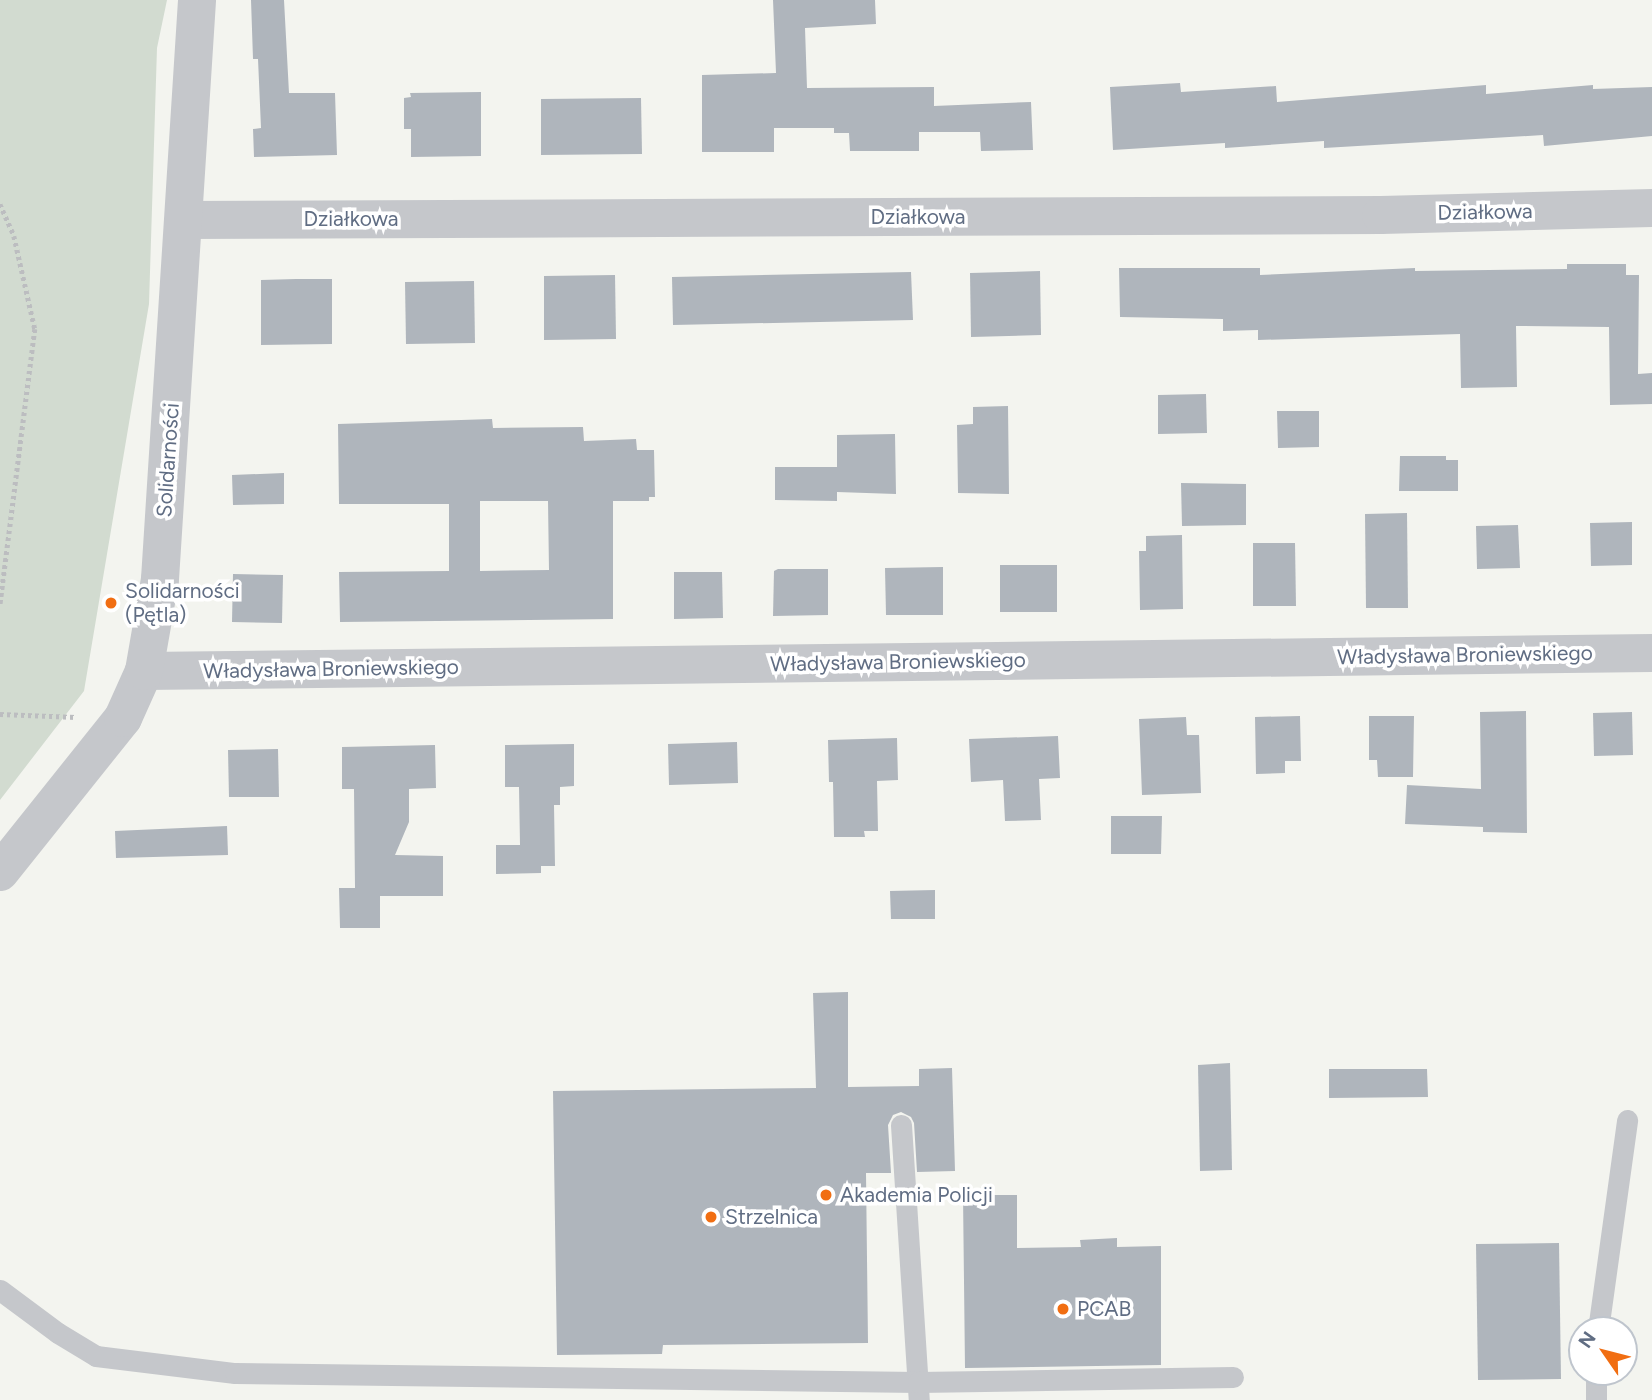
<!DOCTYPE html>
<html>
<head>
<meta charset="utf-8">
<style>
	body { margin:0 }
	#map { position:relative; width:1652px; height:1400px; overflow:hidden; background:#f3f4ef; font-family:Figtree,sans-serif }
	div>[style] { position:absolute }
	[style*='--x'] { left:calc(var(--x)*1px); top:calc(var(--y)*1px); width:calc(var(--w)*1px); rotate:calc(var(--a)*1deg) }
	.green>* { inset:0; background:#d2dbd0 }
	.building>* { inset:0; background:#afb5bc }
	.path>* { height:4.5px; margin-top:-2.25px; transform-origin:0; background:repeating-linear-gradient(90deg,#bcbdc0 0 3.5px,transparent 0 7px) }
	.service>* { height:21px; margin:-10.5px; padding:0 10.5px; transform-origin:10.5px; border-radius:10.5px; background:#c5c7cb }
	.minor>* { height:38px; margin:-19px; padding:0 19px; transform-origin:19px; border-radius:19px; background:#c5c7cb }
	.dots>* { width:19px; height:19px; translate:-50% -50%; box-sizing:border-box; border:4px solid #fff; border-radius:50% }
	span { translate:-50% -50%; white-space:nowrap; text-align:center; line-height:1.15; -webkit-text-stroke:7px #fff; paint-order:stroke }
	.street-label { font-size:21px; color:#606d83 }
	.poi-label { font-size:21px; color:#606d83 }
	.left { translate:0 -50%; text-align:left }
	.north { position:absolute; left:1568px; top:1316px; width:70px; height:70px; box-sizing:border-box; background:#fff; border:2px solid #bfc5cd; border-radius:50%; rotate:305deg; font-size:19px; font-weight:700; line-height:28px; text-align:center; color:#606d83 }
	.north::after { content:''; display:block; margin:auto; width:24px; height:32px; background:#f16e12; clip-path:polygon(50% 0,100% 100%,50% 72%,0 100%) }
</style>
</head>
<body>
<div id="map">
	<div class="green">
		<i style="clip-path:polygon(0 0,167px 0,157px 48px,149px 304px,84px 691px,0 800px)"></i>
	</div>
	<div class="building">
		<i style="clip-path:polygon(251px 0,284px 0,289px 93px,335px 93px,337px 155px,254px 157px,253px 129px,261px 128px,258px 59px,253px 59px)"></i>
		<i style="clip-path:polygon(773px 0,875px 0,876px 24px,805px 28px,807px 88px,934px 87px,934px 106px,1031px 102px,1033px 150px,981px 151px,980px 132px,919px 132px,919px 151px,850px 151px,849px 133px,834px 133px,834px 128px,774px 128px,774px 152px,702px 152px,702px 75px,776px 73px)"></i>
		<i style="clip-path:polygon(1180px 83px,1181px 92px,1276px 86px,1277px 102px,1486px 85px,1486px 94px,1593px 85px,1593px 89px,1652px 87px,1652px 136px,1544px 146px,1543px 135px,1324px 148px,1324px 141px,1225px 148px,1225px 143px,1113px 150px,1110px 87px)"></i>
		<i style="clip-path:polygon(481px 92px,481px 156px,411px 157px,411px 129px,404px 129px,404px 98px,411px 97px,410px 93px)"></i>
		<i style="clip-path:polygon(641px 98px,642px 154px,541px 155px,541px 99px)"></i>
		<i style="clip-path:polygon(1567px 264px,1626px 264px,1626px 275px,1639px 275px,1638px 374px,1652px 373px,1652px 404px,1610px 405px,1609px 327px,1516px 326px,1517px 387px,1461px 388px,1460px 334px,1258px 340px,1258px 330px,1223px 331px,1223px 319px,1120px 317px,1119px 268px,1260px 268px,1260px 275px,1415px 268px,1415px 271px,1567px 269px)"></i>
		<i style="clip-path:polygon(1040px 271px,1041px 335px,971px 337px,970px 273px)"></i>
		<i style="clip-path:polygon(911px 272px,913px 320px,673px 325px,672px 277px)"></i>
		<i style="clip-path:polygon(615px 275px,616px 339px,544px 340px,544px 276px)"></i>
		<i style="clip-path:polygon(296px 279px,332px 279px,332px 344px,261px 345px,261px 280px)"></i>
		<i style="clip-path:polygon(474px 281px,475px 343px,406px 344px,405px 282px)"></i>
		<i style="clip-path:polygon(1206px 394px,1207px 433px,1158px 434px,1158px 395px)"></i>
		<i style="clip-path:polygon(1008px 406px,1009px 494px,958px 493px,957px 425px,973px 424px,973px 407px)"></i>
		<i style="clip-path:polygon(1277px 411px,1319px 411px,1319px 447px,1278px 448px)"></i>
		<i style="clip-path:polygon(evenodd,492px 419px,493px 428px,583px 427px,584px 441px,636px 439px,637px 450px,654px 450px,655px 497px,649px 497px,649px 501px,613px 501px,613px 619px,340px 622px,339px 572px,449px 571px,449px 504px,339px 504px,338px 424px,492px 419px,480px 501px,548px 501px,549px 570px,480px 571px,480px 501px)"></i>
		<i style="clip-path:polygon(895px 434px,896px 494px,837px 492px,837px 501px,775px 500px,775px 467px,837px 467px,837px 435px)"></i>
		<i style="clip-path:polygon(1400px 456px,1446px 456px,1446px 460px,1458px 460px,1458px 491px,1399px 491px)"></i>
		<i style="clip-path:polygon(284px 473px,284px 504px,233px 505px,232px 475px)"></i>
		<i style="clip-path:polygon(1181px 483px,1246px 484px,1246px 525px,1182px 526px)"></i>
		<i style="clip-path:polygon(1407px 513px,1408px 608px,1366px 608px,1365px 514px)"></i>
		<i style="clip-path:polygon(1632px 522px,1632px 565px,1591px 566px,1590px 523px)"></i>
		<i style="clip-path:polygon(1518px 525px,1520px 568px,1477px 569px,1476px 526px)"></i>
		<i style="clip-path:polygon(1182px 535px,1183px 609px,1140px 610px,1139px 551px,1146px 551px,1146px 536px)"></i>
		<i style="clip-path:polygon(1253px 543px,1295px 543px,1296px 606px,1253px 606px)"></i>
		<i style="clip-path:polygon(1000px 565px,1057px 565px,1057px 612px,1000px 612px)"></i>
		<i style="clip-path:polygon(943px 567px,943px 615px,886px 615px,885px 568px)"></i>
		<i style="clip-path:polygon(778px 569px,828px 569px,828px 615px,773px 616px,774px 571px)"></i>
		<i style="clip-path:polygon(674px 572px,722px 572px,723px 618px,674px 619px)"></i>
		<i style="clip-path:polygon(233px 574px,283px 575px,282px 623px,232px 622px)"></i>
		<i style="clip-path:polygon(1526px 711px,1527px 833px,1483px 832px,1483px 827px,1405px 824px,1407px 785px,1481px 789px,1480px 712px)"></i>
		<i style="clip-path:polygon(1632px 712px,1633px 755px,1594px 756px,1593px 713px)"></i>
		<i style="clip-path:polygon(1300px 716px,1301px 761px,1285px 761px,1285px 773px,1256px 774px,1255px 717px)"></i>
		<i style="clip-path:polygon(1369px 716px,1414px 716px,1413px 777px,1378px 777px,1377px 760px,1369px 760px)"></i>
		<i style="clip-path:polygon(1186px 717px,1187px 735px,1199px 735px,1201px 793px,1142px 795px,1139px 719px)"></i>
		<i style="clip-path:polygon(1058px 736px,1060px 778px,1039px 779px,1041px 820px,1005px 821px,1003px 780px,971px 782px,969px 739px)"></i>
		<i style="clip-path:polygon(897px 738px,898px 780px,877px 781px,878px 831px,864px 831px,865px 837px,834px 837px,833px 782px,829px 782px,828px 740px)"></i>
		<i style="clip-path:polygon(737px 742px,738px 783px,669px 785px,668px 744px)"></i>
		<i style="clip-path:polygon(574px 744px,574px 786px,560px 787px,560px 805px,554px 805px,555px 866px,541px 866px,541px 873px,496px 874px,496px 845px,520px 845px,519px 787px,505px 787px,505px 745px)"></i>
		<i style="clip-path:polygon(435px 745px,436px 788px,409px 789px,409px 822px,395px 855px,443px 856px,443px 896px,380px 896px,380px 928px,340px 928px,339px 888px,355px 888px,354px 789px,342px 789px,342px 747px)"></i>
		<i style="clip-path:polygon(278px 749px,279px 797px,229px 797px,228px 750px)"></i>
		<i style="clip-path:polygon(1111px 816px,1162px 816px,1161px 854px,1111px 854px)"></i>
		<i style="clip-path:polygon(227px 826px,228px 855px,116px 858px,115px 831px)"></i>
		<i style="clip-path:polygon(935px 890px,935px 919px,891px 919px,890px 891px)"></i>
		<i style="clip-path:polygon(848px 992px,848px 1087px,919px 1086px,919px 1069px,952px 1068px,955px 1171px,917px 1172px,914px 1123px,911px 1117px,901px 1112px,893px 1115px,888px 1125px,891px 1173px,866px 1173px,868px 1343px,663px 1345px,662px 1354px,557px 1355px,553px 1091px,816px 1088px,813px 993px)"></i>
		<i style="clip-path:polygon(1230px 1063px,1232px 1170px,1200px 1171px,1198px 1065px)"></i>
		<i style="clip-path:polygon(1329px 1069px,1427px 1069px,1428px 1097px,1329px 1098px)"></i>
		<i style="clip-path:polygon(963px 1195px,1017px 1195px,1017px 1248px,1081px 1247px,1080px 1240px,1117px 1238px,1117px 1247px,1161px 1246px,1161px 1365px,965px 1368px)"></i>
		<i style="clip-path:polygon(1559px 1243px,1561px 1379px,1478px 1380px,1476px 1244px)"></i>
	</div>
	<div class="path">
		<i style="--x:0;--y:204;--w:35;--a:66"></i>
		<i style="--x:14;--y:236;--w:95;--a:77.3"></i>
		<i style="--x:35;--y:329;--w:279;--a:97.2"></i>
		<i style="--x:0;--y:714;--w:76;--a:2.3"></i>
	</div>
	<div class="service">
		<i style="--x:901;--y:1125;--w:276;--a:86.3"></i>
		<i style="--x:0;--y:1290;--w:72;--a:36.6"></i>
		<i style="--x:58;--y:1333;--w:44;--a:31.2"></i>
		<i style="--x:96;--y:1356;--w:140;--a:7"></i>
		<i style="--x:235;--y:1373;--w:683;--a:0.75"></i>
		<i style="--x:918;--y:1382;--w:315;--a:-0.9"></i>
		<i style="--x:1598;--y:1330;--w:212;--a:-82.1"></i>
		<i style="--x:1596;--y:1400;--w:28;--a:-90"></i>
	</div>
	<div class="minor">
		<i style="--x:184;--y:220;--w:1197;--a:-0.24"></i>
		<i style="--x:1381;--y:215;--w:271;--a:-1.5"></i>
		<i style="--x:144;--y:671;--w:1508;--a:-0.68"></i>
		<i style="--x:0;--y:872;--w:197;--a:-51.4"></i>
		<i style="--x:123;--y:718;--w:51;--a:-65.9"></i>
		<i style="--x:144;--y:671;--w:93;--a:-80.1"></i>
		<i style="--x:160;--y:579;--w:580;--a:-86.34"></i>
	</div>
	<div class="dots">
		<i style="left:111px;top:603px;background:#f16e12"></i>
		<i style="left:826px;top:1195px;background:#f16e12"></i>
		<i style="left:711px;top:1217px;background:#f16e12"></i>
		<i style="left:1063px;top:1309px;background:#f16e12"></i>
	</div>
	<div class="street-label">
		<span style="left:1485px;top:212px;rotate:-1deg">Działkowa</span>
		<span style="left:918px;top:217px">Działkowa</span>
		<span style="left:351px;top:219px">Działkowa</span>
		<span style="left:168px;top:460px;rotate:-86deg">Solidarności</span>
		<span style="left:1465px;top:655px;rotate:-1deg">Władysława Broniewskiego</span>
		<span style="left:898px;top:662px;rotate:-1deg">Władysława Broniewskiego</span>
		<span style="left:331px;top:669px;rotate:-1deg">Władysława Broniewskiego</span>
	</div>
	<div class="poi-label">
		<span class="left" style="left:125px;top:603px">Solidarności<br>(Pętla)</span>
		<span class="left" style="left:840px;top:1195px">Akademia Policji</span>
		<span class="left" style="left:725px;top:1217px">Strzelnica</span>
		<span class="left" style="left:1077px;top:1309px">PCAB</span>
	</div>
	<div class="north">N</div>
</div>
</body>
</html>
